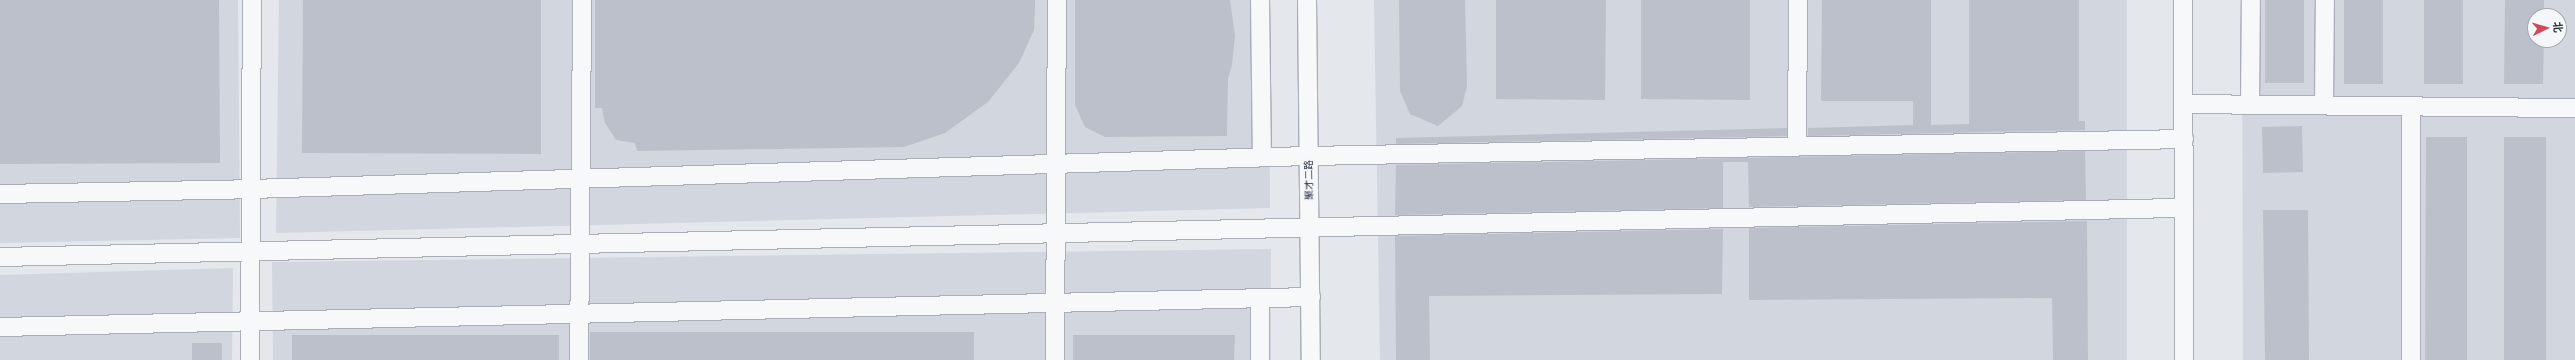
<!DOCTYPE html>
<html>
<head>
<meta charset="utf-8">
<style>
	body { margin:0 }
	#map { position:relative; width:2575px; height:360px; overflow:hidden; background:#e4e7ec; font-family:Manrope,"Noto Sans SC",sans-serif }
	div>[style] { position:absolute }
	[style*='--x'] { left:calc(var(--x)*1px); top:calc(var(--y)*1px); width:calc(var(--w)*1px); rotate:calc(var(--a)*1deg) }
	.built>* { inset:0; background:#d2d6de }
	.building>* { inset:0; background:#bbc0ca }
	.roads { filter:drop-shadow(1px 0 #a9aeb7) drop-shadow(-1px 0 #a9aeb7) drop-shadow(0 1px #a9aeb7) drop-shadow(0 -1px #a9aeb7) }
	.minor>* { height:18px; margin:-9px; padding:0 9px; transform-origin:9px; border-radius:9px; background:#f7f8fa }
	span { translate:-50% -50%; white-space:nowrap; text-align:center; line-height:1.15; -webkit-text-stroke:3px #f4f6f9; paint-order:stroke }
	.street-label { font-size:10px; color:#2b3445 }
	.north { position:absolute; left:2527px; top:8px; width:40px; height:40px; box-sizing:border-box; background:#f4f6f9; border:1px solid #a4a8b1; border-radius:50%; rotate:85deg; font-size:11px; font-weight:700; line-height:16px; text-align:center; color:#2b3445 }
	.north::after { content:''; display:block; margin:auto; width:14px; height:18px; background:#d1495b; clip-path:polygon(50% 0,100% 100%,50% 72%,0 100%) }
</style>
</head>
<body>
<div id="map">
	<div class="built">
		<i style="clip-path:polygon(0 0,238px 0,240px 238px,0 243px)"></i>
		<i style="clip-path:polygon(279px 0,1269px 0,1270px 208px,276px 233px)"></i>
		<i style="clip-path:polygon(1374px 0,2127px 0,2127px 360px,1380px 360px)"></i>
		<i style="clip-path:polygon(evenodd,2242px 0,2575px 0,2575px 360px,2243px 360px,2242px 0,2535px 16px,2559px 16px,2559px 40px,2535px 40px,2535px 16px)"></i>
		<i style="clip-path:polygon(1271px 249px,1271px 360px,273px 360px,272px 262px)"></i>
		<i style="clip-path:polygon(233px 268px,232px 360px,0 360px,0 275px)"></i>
	</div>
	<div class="building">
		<i style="clip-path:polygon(0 0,219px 0,220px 163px,0 164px)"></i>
		<i style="clip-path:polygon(303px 0,541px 0,541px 154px,302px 153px)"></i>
		<i style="clip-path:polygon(595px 0,1035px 0,1035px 7px,1034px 30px,1019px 63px,988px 102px,945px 133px,904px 147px,637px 151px,635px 143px,616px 140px,605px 123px,602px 108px,595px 108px)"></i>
		<i style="clip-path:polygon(1075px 0,1230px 0,1235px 36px,1232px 65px,1228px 79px,1227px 136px,1105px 137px,1085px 127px,1075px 105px)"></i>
		<i style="clip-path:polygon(1399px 0,1465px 0,1467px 86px,1462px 106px,1438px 126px,1410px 114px,1400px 91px)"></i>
		<i style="clip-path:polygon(1496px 0,1606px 0,1605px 100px,1496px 99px)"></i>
		<i style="clip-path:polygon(1641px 0,1750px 0,1750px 100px,1641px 99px)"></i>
		<i style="clip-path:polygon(1822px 0,1931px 0,1931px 125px,1969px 124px,1969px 0,2079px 0,2079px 121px,2085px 121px,2085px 130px,1808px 136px,1808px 128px,1913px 125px,1913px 101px,1821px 101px)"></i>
		<i style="clip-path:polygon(2265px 0,2304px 0,2304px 83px,2265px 83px)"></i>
		<i style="clip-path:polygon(2344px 0,2383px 0,2383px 84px,2344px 84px)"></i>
		<i style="clip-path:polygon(2424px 0,2463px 0,2463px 84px,2424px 84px)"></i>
		<i style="clip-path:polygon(2505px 0,2544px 0,2544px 16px,2535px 16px,2535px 40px,2544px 40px,2543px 84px,2504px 84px)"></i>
		<i style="clip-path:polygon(2302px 126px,2303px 172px,2263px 173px,2262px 127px)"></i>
		<i style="clip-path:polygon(1787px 128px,1787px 136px,1396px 144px,1396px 138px)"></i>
		<i style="clip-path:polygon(2426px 137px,2467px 137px,2467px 360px,2425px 360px)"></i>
		<i style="clip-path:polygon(2504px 137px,2546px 137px,2546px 360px,2504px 360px)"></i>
		<i style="clip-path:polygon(2085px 151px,2086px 200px,1749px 207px,1748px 162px,1723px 162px,1723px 208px,1395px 215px,1396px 165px)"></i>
		<i style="clip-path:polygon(2263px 210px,2308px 210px,2309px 360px,2265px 360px)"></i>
		<i style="clip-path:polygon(2087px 221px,2088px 360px,2053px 360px,2052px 298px,1749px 300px,1749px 228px)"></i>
		<i style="clip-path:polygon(1723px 229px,1722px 294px,1429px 296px,1430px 360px,1396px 360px,1395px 236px)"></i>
		<i style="clip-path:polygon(590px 332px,974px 332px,974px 360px,590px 360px)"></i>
		<i style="clip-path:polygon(292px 335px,559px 335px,559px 360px,292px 360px)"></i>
		<i style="clip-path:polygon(1073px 335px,1235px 335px,1234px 360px,1073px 360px)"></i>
		<i style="clip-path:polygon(192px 343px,222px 343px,222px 360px,192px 360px)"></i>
	</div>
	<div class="roads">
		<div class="minor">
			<i style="--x:1260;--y:0;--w:157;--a:89.3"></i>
			<i style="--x:1307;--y:0;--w:360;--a:89.4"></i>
			<i style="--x:2183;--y:0;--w:360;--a:89.8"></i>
			<i style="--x:2183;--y:104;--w:392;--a:0.6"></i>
			<i style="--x:2250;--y:105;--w:105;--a:-89.5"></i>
			<i style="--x:2324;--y:105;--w:105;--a:-89.5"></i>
			<i style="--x:2411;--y:106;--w:254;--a:90"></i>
			<i style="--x:1797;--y:146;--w:146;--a:-89.6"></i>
			<i style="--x:0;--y:194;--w:251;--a:-1.1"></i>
			<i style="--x:251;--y:189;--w:1059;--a:-1.79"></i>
			<i style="--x:1309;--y:156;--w:875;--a:-1.11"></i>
			<i style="--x:0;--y:257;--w:2185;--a:-1.29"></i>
			<i style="--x:0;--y:327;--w:1311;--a:-1.31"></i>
			<i style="--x:250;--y:360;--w:360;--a:-89.7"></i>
			<i style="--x:579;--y:360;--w:360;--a:-89.5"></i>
			<i style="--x:1055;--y:360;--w:360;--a:-89.7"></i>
			<i style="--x:1260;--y:360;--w:62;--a:-90"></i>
		</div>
	</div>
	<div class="street-label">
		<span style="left:1309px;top:180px;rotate:-91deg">聚才二路</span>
	</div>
	<div class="north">北</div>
</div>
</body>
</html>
